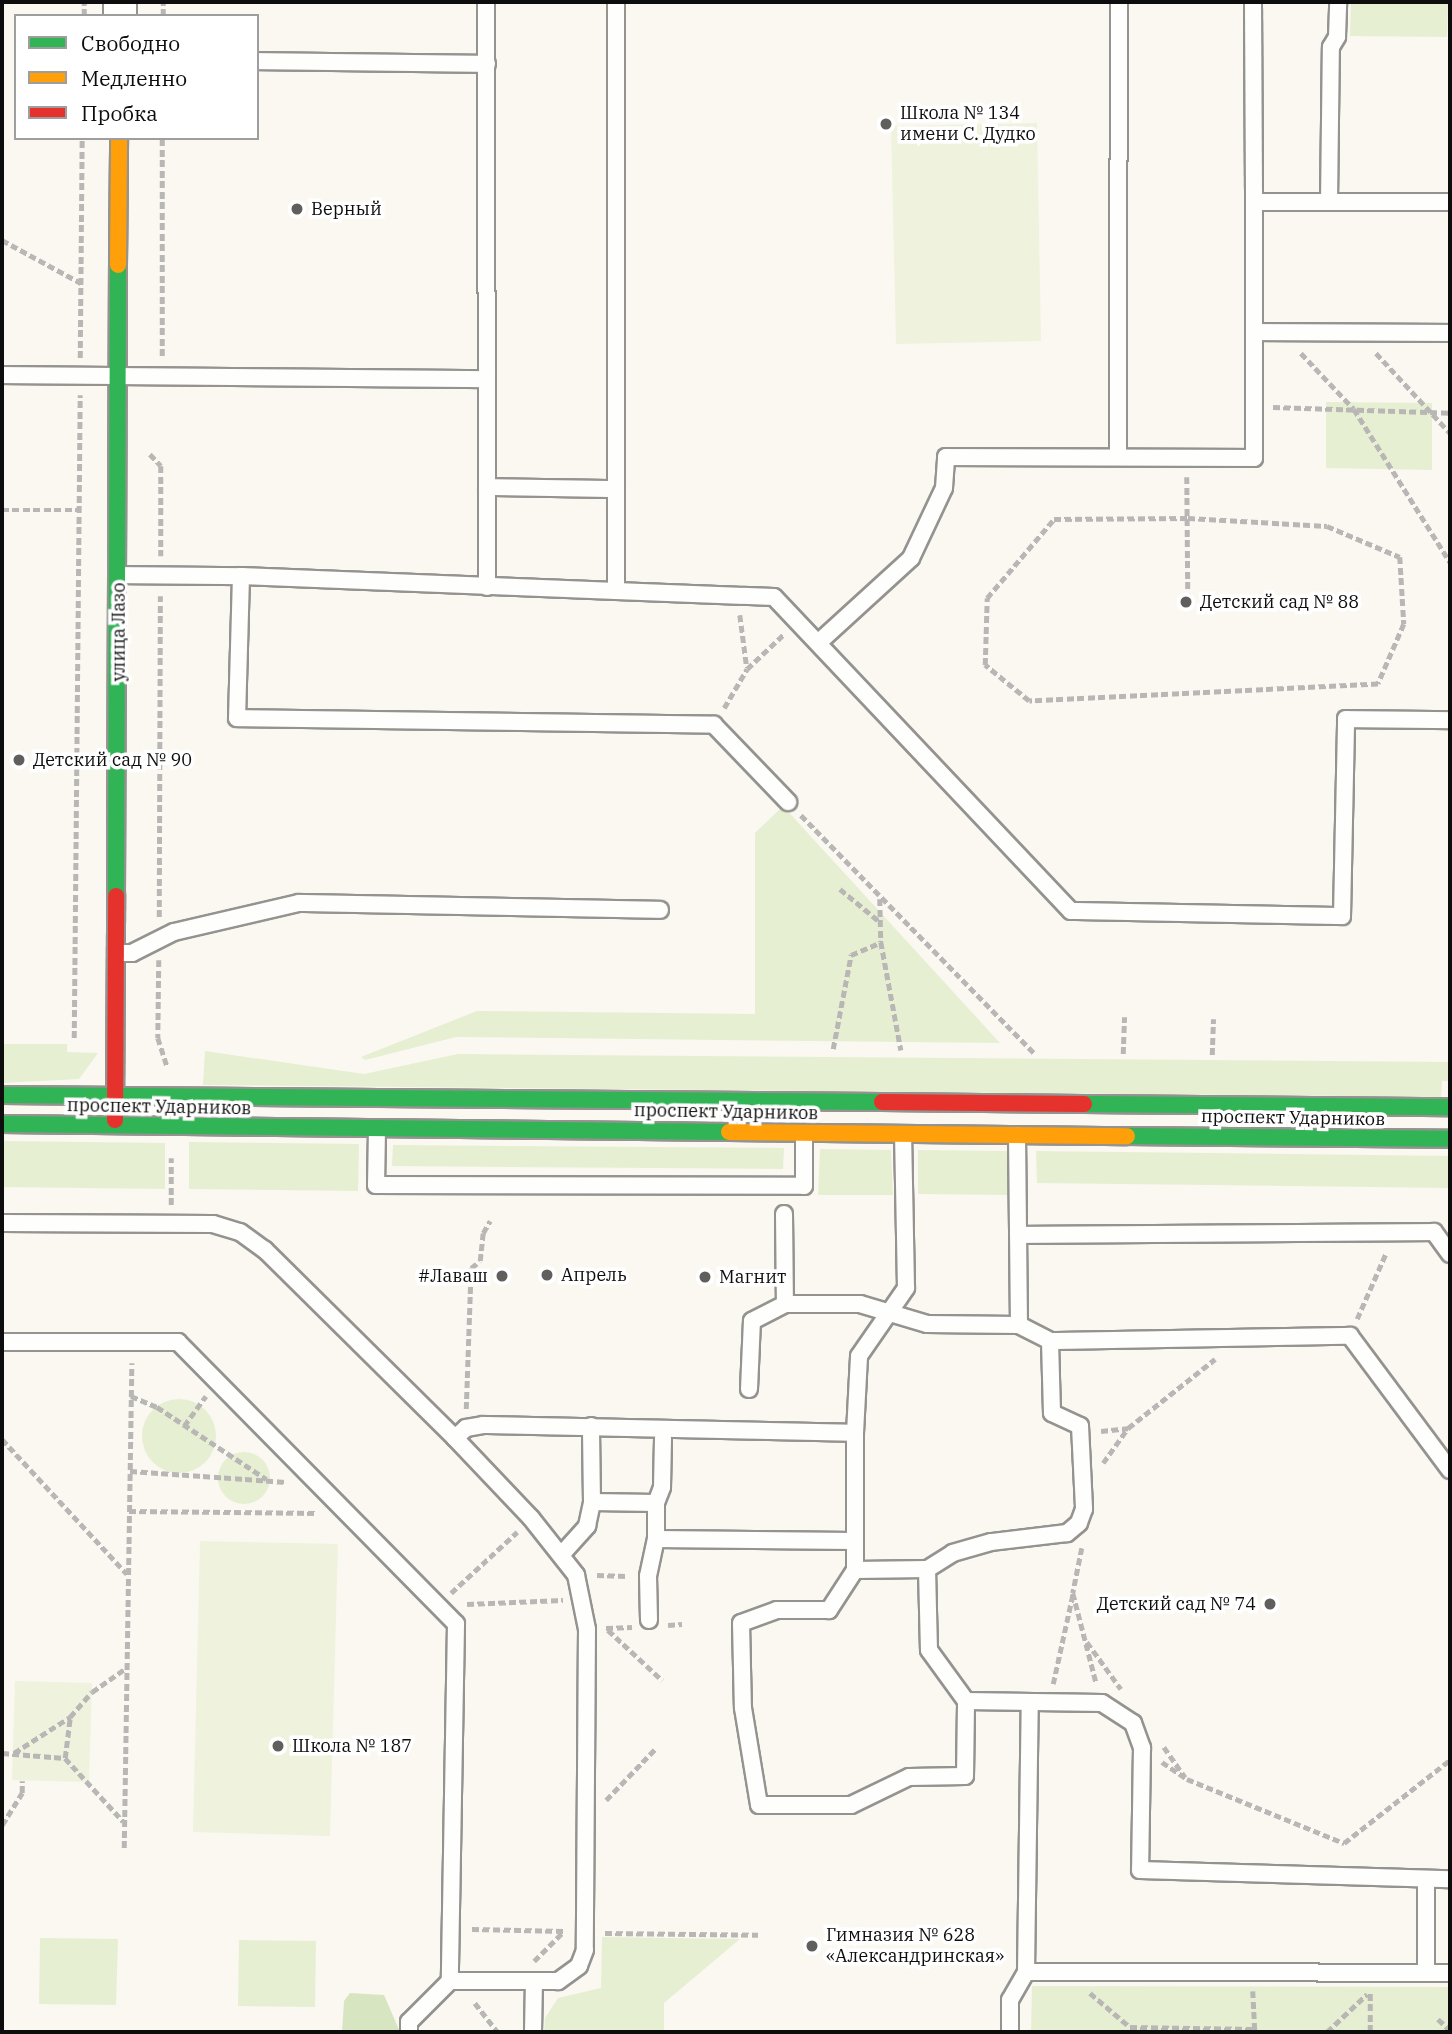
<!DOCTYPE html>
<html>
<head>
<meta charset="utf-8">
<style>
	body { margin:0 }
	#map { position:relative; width:1452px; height:2034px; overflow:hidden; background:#faf8f1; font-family:"IBM Plex Serif",serif }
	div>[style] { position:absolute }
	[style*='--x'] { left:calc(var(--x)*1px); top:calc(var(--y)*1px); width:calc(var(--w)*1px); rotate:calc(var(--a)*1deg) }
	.green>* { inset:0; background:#e6efd2 }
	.round { border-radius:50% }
	.forest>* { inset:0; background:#d7e5c1 }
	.pitch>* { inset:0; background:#eff2dc }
	.path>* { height:4.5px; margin-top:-2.25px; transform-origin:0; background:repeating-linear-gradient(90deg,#b8b7b6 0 7px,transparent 0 10.5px) }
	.roads { filter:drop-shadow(2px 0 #949390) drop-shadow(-2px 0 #949390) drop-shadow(0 2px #949390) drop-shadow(0 -2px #949390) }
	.lane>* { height:16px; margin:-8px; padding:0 8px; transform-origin:8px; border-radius:8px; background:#fefefd }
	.street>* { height:32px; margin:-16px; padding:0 16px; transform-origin:16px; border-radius:16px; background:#fefefd }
	.fast>* { height:16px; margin:-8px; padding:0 8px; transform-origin:8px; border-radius:8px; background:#30b455 }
	.slow>* { height:16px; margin:-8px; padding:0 8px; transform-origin:8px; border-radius:8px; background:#ff9f0a }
	.jam>* { height:16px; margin:-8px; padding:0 8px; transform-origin:8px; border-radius:8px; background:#e5322d }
	.dots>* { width:19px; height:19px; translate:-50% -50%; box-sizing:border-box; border:4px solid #fff; border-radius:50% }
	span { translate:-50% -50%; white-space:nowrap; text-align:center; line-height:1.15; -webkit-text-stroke:7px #fff; paint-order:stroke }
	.poi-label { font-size:18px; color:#0d0d0d }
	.left { translate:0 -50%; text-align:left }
	.right { translate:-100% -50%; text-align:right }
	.street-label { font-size:18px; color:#0d0d0d }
	.frame { position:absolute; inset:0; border:4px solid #0d0d0d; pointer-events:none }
	.legend { position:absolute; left:14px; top:14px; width:245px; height:126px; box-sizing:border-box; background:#fff; border:2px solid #9e9e9e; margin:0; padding:9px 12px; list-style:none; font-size:21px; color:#0d0d0d }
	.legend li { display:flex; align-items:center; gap:14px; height:35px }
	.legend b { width:35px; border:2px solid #9e9e9e }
</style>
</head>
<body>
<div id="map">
	<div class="green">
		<i style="clip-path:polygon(1351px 2px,1448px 2px,1447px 37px,1350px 36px)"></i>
		<i style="clip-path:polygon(1326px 402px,1432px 403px,1432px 470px,1326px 468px)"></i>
		<i style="clip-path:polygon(783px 806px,1000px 1043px,456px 1037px,365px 1060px,361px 1057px,477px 1011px,755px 1014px,755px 833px)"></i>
		<i style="clip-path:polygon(2px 1044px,67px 1044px,67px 1052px,98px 1053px,79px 1079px,2px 1083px)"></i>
		<i style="clip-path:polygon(205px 1051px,364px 1074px,458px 1054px,1450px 1062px,1450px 1081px,1442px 1081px,1441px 1097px,203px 1085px)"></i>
		<i style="clip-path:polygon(2px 1141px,165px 1143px,165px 1189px,2px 1187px)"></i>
		<i style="clip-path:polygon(189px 1142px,359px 1144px,358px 1191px,189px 1189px)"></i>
		<i style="clip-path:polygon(393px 1145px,784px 1148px,783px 1169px,392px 1166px)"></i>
		<i style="clip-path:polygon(820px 1149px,891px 1150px,893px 1195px,818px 1195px)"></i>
		<i style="clip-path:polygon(918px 1150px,1008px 1151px,1007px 1195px,918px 1194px)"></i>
		<i style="clip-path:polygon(1036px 1151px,1450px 1156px,1450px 1188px,1037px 1183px)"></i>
		<i class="round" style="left:142px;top:1399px;width:74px;height:74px"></i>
		<i class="round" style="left:218px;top:1452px;width:52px;height:52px"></i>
		<i style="clip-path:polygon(602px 1937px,740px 1939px,664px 2003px,664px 2032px,544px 2032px,545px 2018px,558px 1998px,601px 1988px)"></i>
		<i style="clip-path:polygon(40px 1938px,118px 1939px,116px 2005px,39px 2004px)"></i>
		<i style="clip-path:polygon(239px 1940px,316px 1941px,315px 2007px,238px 2006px)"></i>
		<i style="clip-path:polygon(1032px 1986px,1450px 1987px,1450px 2032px,1031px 2032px)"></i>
	</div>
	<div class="forest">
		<i style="clip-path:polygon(350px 1993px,384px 1995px,400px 2032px,342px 2032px,344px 2001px)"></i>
	</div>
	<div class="pitch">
		<i style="clip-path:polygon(1037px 123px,1041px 341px,896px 344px,891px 126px)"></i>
		<i style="clip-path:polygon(200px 1541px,338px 1544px,330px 1836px,193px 1832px)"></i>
		<i style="clip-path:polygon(15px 1681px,92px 1683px,89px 1782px,12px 1780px)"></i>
	</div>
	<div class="path">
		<i style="--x:84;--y:16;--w:14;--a:-90"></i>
		<i style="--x:163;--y:16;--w:14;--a:-90"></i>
		<i style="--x:2;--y:240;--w:90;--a:28.6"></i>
		<i style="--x:1301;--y:353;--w:77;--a:46.6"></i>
		<i style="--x:1354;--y:409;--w:181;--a:57.9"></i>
		<i style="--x:1376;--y:353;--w:109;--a:47.2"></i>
		<i style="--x:162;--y:356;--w:218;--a:-90"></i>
		<i style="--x:80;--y:358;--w:220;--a:-89.5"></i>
		<i style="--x:1273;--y:407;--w:177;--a:1.9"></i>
		<i style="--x:150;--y:454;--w:16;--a:47"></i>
		<i style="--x:161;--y:466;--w:90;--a:90"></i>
		<i style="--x:1187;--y:477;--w:118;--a:89.5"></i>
		<i style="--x:2;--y:510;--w:76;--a:0"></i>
		<i style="--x:1188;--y:518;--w:139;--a:3.3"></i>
		<i style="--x:1327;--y:526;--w:79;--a:23"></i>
		<i style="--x:1400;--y:557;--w:67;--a:86.6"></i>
		<i style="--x:1404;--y:624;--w:65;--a:113.4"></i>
		<i style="--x:1378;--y:684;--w:349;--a:177.2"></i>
		<i style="--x:1029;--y:701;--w:57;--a:-140.7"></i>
		<i style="--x:985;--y:665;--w:67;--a:-88.3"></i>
		<i style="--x:987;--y:598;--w:104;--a:-49.7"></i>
		<i style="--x:1054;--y:519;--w:134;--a:-0.4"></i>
		<i style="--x:740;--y:615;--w:53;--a:82.5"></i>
		<i style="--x:724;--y:708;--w:45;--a:-59.5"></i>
		<i style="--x:747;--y:669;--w:51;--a:-43.4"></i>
		<i style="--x:801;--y:815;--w:333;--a:45.6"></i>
		<i style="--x:840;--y:889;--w:52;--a:39.5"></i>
		<i style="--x:880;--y:899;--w:43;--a:88.7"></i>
		<i style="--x:881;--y:942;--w:110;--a:79.5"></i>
		<i style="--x:159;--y:917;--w:321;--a:-89.8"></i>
		<i style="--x:159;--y:960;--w:78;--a:90.7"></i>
		<i style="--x:158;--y:1038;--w:29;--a:72"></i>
		<i style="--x:74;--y:1038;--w:643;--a:-89.47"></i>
		<i style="--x:833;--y:1049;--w:96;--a:-79.2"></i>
		<i style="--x:851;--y:955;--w:33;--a:-23"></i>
		<i style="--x:1123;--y:1054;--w:37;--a:-88"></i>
		<i style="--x:1212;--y:1055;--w:36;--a:-88"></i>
		<i style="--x:171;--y:1205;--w:47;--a:-90"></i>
		<i style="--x:1357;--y:1319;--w:72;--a:-66.3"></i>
		<i style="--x:131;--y:1396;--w:28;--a:23"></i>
		<i style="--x:157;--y:1407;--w:131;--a:33.4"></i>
		<i style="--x:466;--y:1409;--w:141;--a:-88"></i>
		<i style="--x:471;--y:1268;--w:11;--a:-38"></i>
		<i style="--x:480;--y:1261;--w:28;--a:-84"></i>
		<i style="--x:483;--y:1233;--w:14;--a:-60"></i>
		<i style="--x:184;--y:1426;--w:37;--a:-54"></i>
		<i style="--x:1101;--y:1431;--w:27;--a:-6"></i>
		<i style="--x:1128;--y:1428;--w:111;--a:-38.4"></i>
		<i style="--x:2;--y:1439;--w:184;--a:47.2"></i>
		<i style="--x:1103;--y:1463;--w:43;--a:-54.5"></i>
		<i style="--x:130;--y:1471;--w:156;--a:4"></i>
		<i style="--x:129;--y:1511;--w:188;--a:0.6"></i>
		<i style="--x:1082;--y:1548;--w:46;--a:101.3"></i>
		<i style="--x:1073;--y:1593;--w:92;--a:75.5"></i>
		<i style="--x:597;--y:1575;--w:30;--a:2"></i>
		<i style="--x:451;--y:1593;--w:90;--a:-42.7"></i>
		<i style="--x:467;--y:1604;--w:96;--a:-2.4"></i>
		<i style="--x:668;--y:1625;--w:14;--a:-4"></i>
		<i style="--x:606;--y:1628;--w:26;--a:-2"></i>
		<i style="--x:608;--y:1630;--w:74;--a:42.8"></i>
		<i style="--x:1087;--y:1642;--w:58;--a:54.1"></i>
		<i style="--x:1053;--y:1684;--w:93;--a:-77.6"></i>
		<i style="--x:1164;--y:1747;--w:37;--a:55"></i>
		<i style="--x:2;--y:1753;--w:63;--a:4.5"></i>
		<i style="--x:65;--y:1758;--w:86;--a:47.4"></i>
		<i style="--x:14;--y:1753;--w:67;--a:-32.7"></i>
		<i style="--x:70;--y:1717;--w:33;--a:-49"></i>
		<i style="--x:92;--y:1692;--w:42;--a:-35.2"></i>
		<i style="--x:65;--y:1758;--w:40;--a:-82.9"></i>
		<i style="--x:1162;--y:1762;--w:30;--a:34"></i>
		<i style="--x:1187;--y:1779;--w:170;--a:22.2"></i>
		<i style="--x:1344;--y:1843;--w:135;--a:-38.1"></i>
		<i style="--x:606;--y:1800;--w:71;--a:-46.1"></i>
		<i style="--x:2;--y:1825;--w:38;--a:-58"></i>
		<i style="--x:22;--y:1793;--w:12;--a:-90"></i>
		<i style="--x:124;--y:1848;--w:485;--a:-89.1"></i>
		<i style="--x:472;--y:1929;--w:92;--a:1.2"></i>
		<i style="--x:605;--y:1933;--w:153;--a:0.7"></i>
		<i style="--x:534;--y:1961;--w:42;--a:-45"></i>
		<i style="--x:1253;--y:1991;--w:41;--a:87.2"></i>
		<i style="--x:1090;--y:1993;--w:52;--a:40.4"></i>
		<i style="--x:1130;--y:2027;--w:125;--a:0.9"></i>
		<i style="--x:475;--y:2003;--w:37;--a:52"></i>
		<i style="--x:1438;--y:2019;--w:16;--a:43"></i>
		<i style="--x:1327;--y:2032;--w:55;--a:-43.5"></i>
		<i style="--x:1370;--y:2032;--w:40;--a:-90"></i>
	</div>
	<div class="roads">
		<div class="lane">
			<i style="--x:486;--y:2;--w:585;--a:89.9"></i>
			<i style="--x:616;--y:2;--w:589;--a:90"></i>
			<i style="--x:616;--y:591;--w:375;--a:-177.7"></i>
			<i style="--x:241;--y:576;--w:142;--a:91.6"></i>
			<i style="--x:237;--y:718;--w:477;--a:0.8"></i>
			<i style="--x:714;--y:725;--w:107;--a:46.1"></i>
			<i style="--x:1253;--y:2;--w:200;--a:89.7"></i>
			<i style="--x:257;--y:61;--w:230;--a:0.7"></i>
			<i style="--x:1329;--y:202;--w:155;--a:-89.3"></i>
			<i style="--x:1331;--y:47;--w:12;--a:-59"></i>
			<i style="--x:1337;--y:37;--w:35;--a:-88"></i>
			<i style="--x:1255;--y:332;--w:195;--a:0.3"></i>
			<i style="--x:2;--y:375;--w:485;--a:0.5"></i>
			<i style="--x:1118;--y:457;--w:455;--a:-89.9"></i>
			<i style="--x:487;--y:487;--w:129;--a:0.9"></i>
			<i style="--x:119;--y:575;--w:122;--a:0.5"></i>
			<i style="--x:616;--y:591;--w:158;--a:2.2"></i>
			<i style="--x:774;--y:597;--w:432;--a:46.6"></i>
			<i style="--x:1071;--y:911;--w:271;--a:1.1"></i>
			<i style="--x:1342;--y:916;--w:197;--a:-88.8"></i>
			<i style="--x:1346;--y:719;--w:104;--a:0.6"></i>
			<i style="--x:818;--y:643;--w:126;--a:-42.4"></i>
			<i style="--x:911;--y:558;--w:77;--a:-64.8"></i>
			<i style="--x:944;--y:488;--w:31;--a:-86"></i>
			<i style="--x:946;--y:457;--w:308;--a:0.2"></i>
			<i style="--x:1254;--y:458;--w:256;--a:-90"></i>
			<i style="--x:1254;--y:202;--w:196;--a:0"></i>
			<i style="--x:117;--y:953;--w:15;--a:0"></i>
			<i style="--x:132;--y:953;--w:47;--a:-26.6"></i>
			<i style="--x:174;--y:932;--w:128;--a:-13.1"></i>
			<i style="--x:299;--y:903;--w:361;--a:1.1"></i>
			<i style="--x:377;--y:1129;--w:56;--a:91"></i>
			<i style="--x:376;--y:1185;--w:428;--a:0.1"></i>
			<i style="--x:804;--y:1186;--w:53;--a:-90"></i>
			<i style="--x:1017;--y:1135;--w:190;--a:89.4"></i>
			<i style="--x:784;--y:1214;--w:90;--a:89.4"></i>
			<i style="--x:2;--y:1223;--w:211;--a:0.3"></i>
			<i style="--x:213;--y:1224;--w:28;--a:17"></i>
			<i style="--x:240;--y:1232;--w:31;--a:36"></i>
			<i style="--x:265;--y:1250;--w:267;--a:44.7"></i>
			<i style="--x:455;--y:1438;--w:110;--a:46.5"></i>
			<i style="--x:531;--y:1518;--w:73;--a:51.7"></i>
			<i style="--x:576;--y:1575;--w:55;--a:78.5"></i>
			<i style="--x:587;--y:1629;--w:321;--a:90.4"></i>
			<i style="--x:585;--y:1950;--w:17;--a:111"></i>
			<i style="--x:579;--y:1966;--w:26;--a:144"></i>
			<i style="--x:558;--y:1981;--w:108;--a:180"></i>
			<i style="--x:1018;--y:1235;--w:416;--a:-0.4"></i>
			<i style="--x:1434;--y:1232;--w:27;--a:54"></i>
			<i style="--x:1050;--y:1341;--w:72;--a:88.4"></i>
			<i style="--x:1052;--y:1413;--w:31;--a:25"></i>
			<i style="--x:1080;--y:1426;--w:83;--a:87.2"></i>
			<i style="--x:1084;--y:1509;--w:15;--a:110"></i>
			<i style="--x:1079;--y:1523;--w:16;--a:140"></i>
			<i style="--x:1067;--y:1533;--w:77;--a:173.2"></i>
			<i style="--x:991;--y:1542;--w:40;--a:164"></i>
			<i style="--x:953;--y:1553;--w:31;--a:148"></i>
			<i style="--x:927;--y:1569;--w:81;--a:88.6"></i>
			<i style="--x:929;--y:1650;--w:63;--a:54"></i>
			<i style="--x:966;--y:1701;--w:136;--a:0.8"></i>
			<i style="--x:1102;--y:1703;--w:37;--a:33"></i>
			<i style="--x:1133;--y:1723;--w:27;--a:70"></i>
			<i style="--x:1142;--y:1748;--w:122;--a:90.9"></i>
			<i style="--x:1140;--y:1870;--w:310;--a:1.7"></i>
			<i style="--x:2;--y:1342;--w:176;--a:0"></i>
			<i style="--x:178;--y:1342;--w:396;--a:45.4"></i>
			<i style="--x:456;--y:1624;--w:357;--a:91"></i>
			<i style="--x:450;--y:1981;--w:58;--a:135"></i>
			<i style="--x:409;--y:2022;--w:10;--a:90"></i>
			<i style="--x:749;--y:1389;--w:68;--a:-87.5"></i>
			<i style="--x:752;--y:1321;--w:37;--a:-27"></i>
			<i style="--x:785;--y:1304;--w:75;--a:0"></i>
			<i style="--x:860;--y:1304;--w:70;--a:16.6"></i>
			<i style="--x:927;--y:1324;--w:92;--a:0.6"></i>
			<i style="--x:1019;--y:1325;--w:35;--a:27"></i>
			<i style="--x:1050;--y:1341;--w:300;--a:-1"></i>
			<i style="--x:1350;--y:1336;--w:167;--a:53.3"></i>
			<i style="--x:855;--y:1433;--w:137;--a:90"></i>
			<i style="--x:855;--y:1570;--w:48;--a:123"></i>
			<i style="--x:829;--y:1610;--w:52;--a:180"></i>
			<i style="--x:777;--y:1610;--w:38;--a:160"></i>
			<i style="--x:741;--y:1623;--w:85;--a:88.7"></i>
			<i style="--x:743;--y:1708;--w:98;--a:80.6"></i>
			<i style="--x:759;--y:1805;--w:92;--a:0"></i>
			<i style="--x:851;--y:1805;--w:64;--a:-25.8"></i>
			<i style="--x:909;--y:1777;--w:56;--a:-1"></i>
			<i style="--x:965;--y:1776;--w:75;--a:-89.2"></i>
			<i style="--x:455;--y:1438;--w:15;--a:-42"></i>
			<i style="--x:466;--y:1428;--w:17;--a:-10"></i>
			<i style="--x:483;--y:1425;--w:372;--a:1.2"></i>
			<i style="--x:855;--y:1433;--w:77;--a:-87"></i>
			<i style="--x:859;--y:1356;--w:83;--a:-55.3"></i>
			<i style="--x:906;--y:1288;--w:154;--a:-91.1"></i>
			<i style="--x:592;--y:1502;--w:64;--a:0.9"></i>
			<i style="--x:656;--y:1503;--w:36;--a:90"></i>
			<i style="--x:656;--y:1539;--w:197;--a:0.6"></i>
			<i style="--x:656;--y:1503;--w:17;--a:-69"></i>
			<i style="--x:662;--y:1487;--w:49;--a:-88.8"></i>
			<i style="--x:562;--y:1554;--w:38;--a:-48"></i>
			<i style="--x:587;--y:1526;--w:25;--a:-78"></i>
			<i style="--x:592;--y:1502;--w:76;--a:-90.8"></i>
			<i style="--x:855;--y:1570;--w:72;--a:-0.8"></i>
			<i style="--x:649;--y:1620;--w:44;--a:-91.3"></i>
			<i style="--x:648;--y:1576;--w:38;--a:-78"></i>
			<i style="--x:1426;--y:1879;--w:94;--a:90"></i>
			<i style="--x:1026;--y:1972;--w:424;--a:0.1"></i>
			<i style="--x:533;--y:2032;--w:51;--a:-88.9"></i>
			<i style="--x:1010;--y:2032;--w:32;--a:-90"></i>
			<i style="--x:1010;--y:2000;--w:32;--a:-60"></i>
			<i style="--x:1026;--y:1972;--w:270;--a:-89.2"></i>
		</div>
		<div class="street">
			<i style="--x:120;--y:16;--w:14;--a:-90"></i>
		</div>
		<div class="fast">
			<i style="--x:116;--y:896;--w:631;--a:-89.82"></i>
			<i style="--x:2;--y:1095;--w:880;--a:0.46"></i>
			<i style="--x:1084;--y:1104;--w:366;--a:0.5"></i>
			<i style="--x:2;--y:1124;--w:727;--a:0.63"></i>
			<i style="--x:1127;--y:1136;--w:323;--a:0.5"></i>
		</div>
		<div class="slow">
			<i style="--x:118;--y:265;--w:127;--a:-89.5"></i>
			<i style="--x:729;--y:1132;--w:398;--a:0.6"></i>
		</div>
		<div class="jam">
			<i style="--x:882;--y:1102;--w:202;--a:0.6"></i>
			<i style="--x:115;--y:1120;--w:224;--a:-89.7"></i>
		</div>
	</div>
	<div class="dots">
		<i style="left:886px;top:124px;background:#605f5d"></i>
		<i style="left:297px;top:209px;background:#605f5d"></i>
		<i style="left:1186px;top:602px;background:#605f5d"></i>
		<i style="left:19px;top:760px;background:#605f5d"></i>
		<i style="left:547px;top:1275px;background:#605f5d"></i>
		<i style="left:502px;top:1276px;background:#605f5d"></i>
		<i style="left:705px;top:1277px;background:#605f5d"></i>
		<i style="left:1270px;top:1604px;background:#605f5d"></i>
		<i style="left:278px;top:1746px;background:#605f5d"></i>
		<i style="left:812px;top:1946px;background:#605f5d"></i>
	</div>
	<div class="poi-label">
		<span class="left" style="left:900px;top:124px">Школа № 134<br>имени С. Дудко</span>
		<span class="left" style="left:311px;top:209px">Верный</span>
		<span class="left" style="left:1200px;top:602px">Детский сад № 88</span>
		<span class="left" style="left:33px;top:760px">Детский сад № 90</span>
		<span class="left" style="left:561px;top:1275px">Апрель</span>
		<span class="right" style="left:488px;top:1276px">#Лаваш</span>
		<span class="left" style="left:719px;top:1277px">Магнит</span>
		<span class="right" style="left:1256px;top:1604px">Детский сад № 74</span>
		<span class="left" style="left:292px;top:1746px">Школа № 187</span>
		<span class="left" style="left:826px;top:1946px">Гимназия № 628<br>«Александринская»</span>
	</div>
	<div class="street-label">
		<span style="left:119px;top:632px;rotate:-90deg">улица Лазо</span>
		<span style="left:159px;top:1107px;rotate:1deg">проспект Ударников</span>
		<span style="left:726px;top:1112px;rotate:1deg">проспект Ударников</span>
		<span style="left:1293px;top:1118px;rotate:1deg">проспект Ударников</span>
	</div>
	<div class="frame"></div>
	<ul class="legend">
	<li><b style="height:9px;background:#30b455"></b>Свободно</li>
	<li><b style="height:9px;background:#ff9f0a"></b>Медленно</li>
	<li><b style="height:9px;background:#e5322d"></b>Пробка</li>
	</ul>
</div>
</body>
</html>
